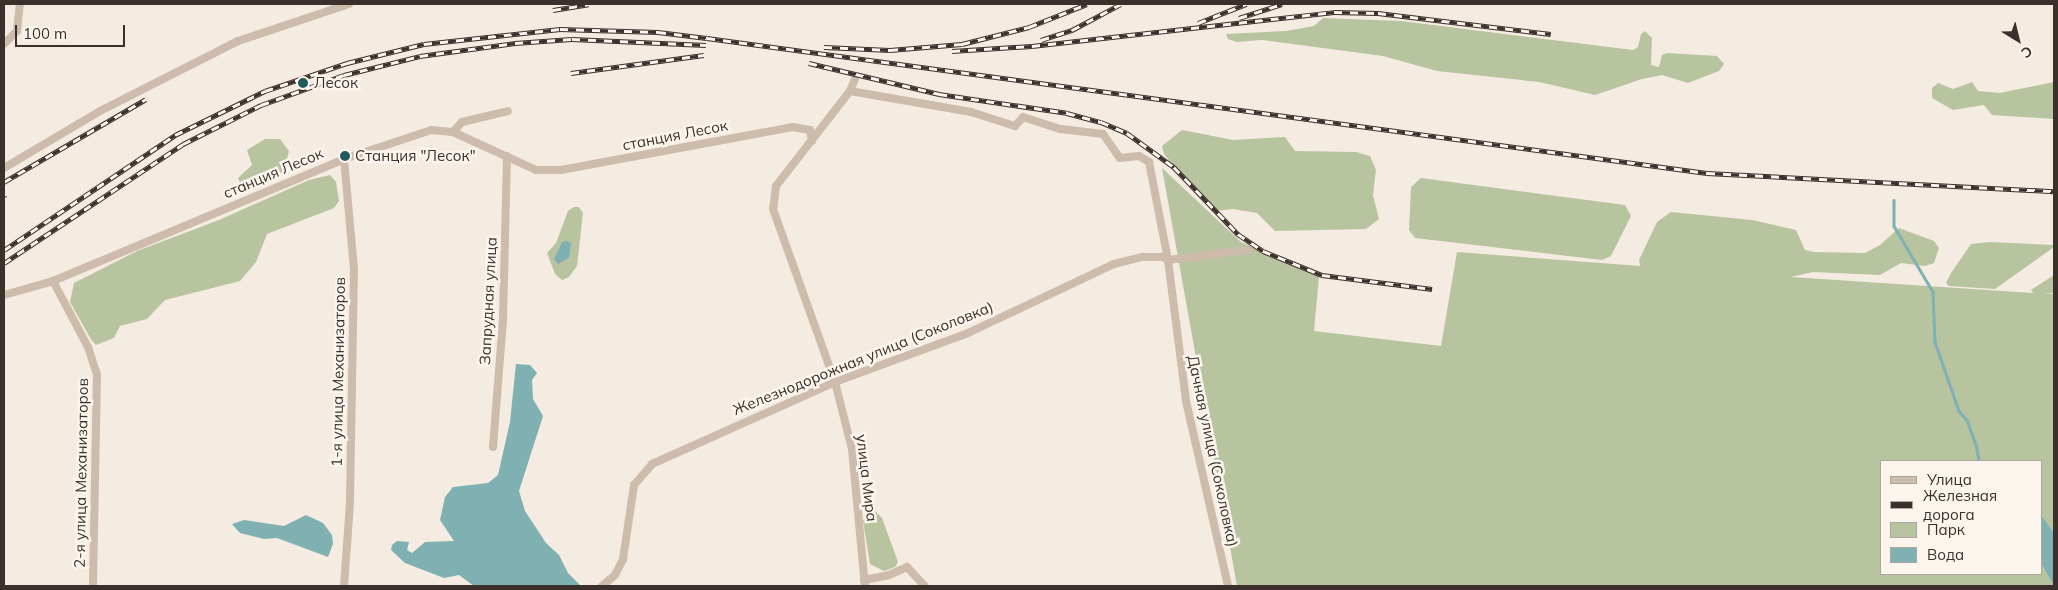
<!DOCTYPE html>
<html>
<head>
<meta charset="utf-8">
<style>
	body { margin:0 }
	#map { position:relative; width:2058px; height:590px; overflow:hidden; background:#f4ebe1; font-family:Mulish,sans-serif }
	div>[style] { position:absolute }
	[style*='--x'] { left:calc(var(--x)*1px); top:calc(var(--y)*1px); width:calc(var(--w)*1px); rotate:calc(var(--a)*1deg) }
	.green>* { inset:0; background:#b8c4a0 }
	.water>* { inset:0; background:#7fb0b2 }
	.stream>* { height:2.5px; margin:-1.25px; padding:0 1.25px; transform-origin:1.25px; border-radius:1.25px; background:#7fb0b2 }
	.minor>* { height:8px; margin:-4px; padding:0 4px; transform-origin:4px; border-radius:4px; background:#cdbbac }
	.rail>* { height:4.5px; margin-top:-2.25px; transform-origin:0; background:repeating-linear-gradient(90deg,#fbf5ee 0 8px,#3b302b 0 16px); box-sizing:border-box; border-block:1px solid #3b302b }
	.dots>* { width:14px; height:14px; translate:-50% -50%; box-sizing:border-box; border:2px solid #fbf5ee; border-radius:50% }
	span { translate:-50% -50%; white-space:nowrap; text-align:center; line-height:1.15; -webkit-text-stroke:5px #fbf5ee; paint-order:stroke }
	.poi-label { font-size:15px; color:#3b302b }
	.left { translate:0 -50%; text-align:left }
	.street-label { font-size:15px; color:#3b302b }
	.frame { position:absolute; inset:0; border:5px solid #3b302b; pointer-events:none }
	.legend { position:absolute; left:1880px; top:460px; width:162px; height:115px; box-sizing:border-box; background:#fbf5ee; border:1px solid #aea6a0; margin:0; padding:6px 9px; list-style:none; font-size:15px; color:#3b302b }
	.legend li { display:flex; align-items:center; gap:10px; height:25px }
	.legend b { width:25px; border:1px solid #aea6a0 }
	.north { position:absolute; left:1993px; top:15px; width:50px; height:50px; -webkit-text-stroke:4px #fbf5ee; paint-order:stroke; rotate:144deg; font-size:14px; font-weight:700; line-height:20px; text-align:center; color:#3b302b }
	.north::after { content:''; display:block; margin:auto; width:18px; height:22px; background:#3b302b; clip-path:polygon(50% 0,100% 100%,50% 72%,0 100%) }
	.scale { position:absolute; left:15px; top:25px; width:110px; height:22px; box-sizing:border-box; border:2px solid #3b302b; border-top:0; padding-left:6px; font-size:15px; line-height:18px; white-space:nowrap; color:#3b302b; -webkit-text-stroke:4px #fbf5ee; paint-order:stroke }
</style>
</head>
<body>
<div id="map">
	<div class="green">
		<i style="clip-path:polygon(1323px 18px,1401px 21px,1633px 50px,1638px 47px,1641px 34px,1645px 31px,1652px 38px,1651px 65px,1659px 67px,1662px 55px,1667px 53px,1717px 56px,1724px 64px,1719px 71px,1688px 83px,1662px 75px,1642px 79px,1595px 95px,1539px 82px,1437px 71px,1383px 56px,1262px 40px,1237px 42px,1228px 39px,1226px 34px,1286px 31px,1314px 26px)"></i>
		<i style="clip-path:polygon(1972px 82px,1978px 91px,2000px 93px,2054px 82px,2054px 119px,1992px 115px,1984px 105px,1953px 110px,1932px 98px,1932px 88px,1938px 83px,1953px 89px)"></i>
		<i style="clip-path:polygon(1182px 130px,1233px 140px,1285px 137px,1295px 151px,1356px 152px,1370px 156px,1376px 170px,1373px 195px,1379px 219px,1366px 229px,1275px 231px,1257px 213px,1233px 209px,1216px 211px,1201px 199px,1164px 154px,1162px 146px)"></i>
		<i style="clip-path:polygon(265px 139px,280px 139px,289px 151px,283px 174px,262px 187px,242px 187px,238px 178px,252px 165px,247px 150px)"></i>
		<i style="clip-path:polygon(1162px 168px,1241px 242px,1319px 276px,1314px 331px,1441px 346px,1457px 252px,1640px 266px,1639px 260px,1657px 222px,1671px 212px,1752px 220px,1796px 230px,1805px 250px,1814px 252px,1865px 253px,1880px 245px,1899px 228px,1934px 241px,1939px 248px,1934px 263px,1925px 266px,1901px 263px,1880px 275px,1813px 272px,1791px 277px,2033px 293px,2031px 290px,2054px 275px,2054px 293px,2044px 293px,2054px 294px,2054px 533px,2042px 516px,2042px 461px,1882px 461px,1882px 574px,2042px 574px,2042px 565px,2054px 586px,1237px 586px)"></i>
		<i style="clip-path:polygon(330px 175px,336px 182px,339px 201px,334px 208px,267px 234px,256px 262px,240px 281px,165px 300px,147px 319px,120px 326px,114px 338px,96px 345px,92px 341px,70px 302px,74px 283px,137px 251px,219px 220px,309px 180px)"></i>
		<i style="clip-path:polygon(1421px 178px,1625px 205px,1631px 216px,1611px 256px,1602px 260px,1415px 238px,1409px 230px,1411px 187px)"></i>
		<i style="clip-path:polygon(574px 207px,579px 207px,583px 213px,577px 266px,569px 277px,562px 280px,555px 274px,547px 253px,556px 243px,568px 211px)"></i>
		<i style="clip-path:polygon(1990px 242px,2054px 245px,2054px 247px,1995px 289px,1949px 286px,1946px 283px,1951px 273px,1971px 244px)"></i>
		<i style="clip-path:polygon(869px 510px,874px 510px,882px 518px,898px 562px,895px 567px,884px 571px,870px 564px,863px 521px)"></i>
	</div>
	<div class="water">
		<i style="clip-path:polygon(567px 241px,571px 243px,569px 258px,558px 264px,554px 259px,562px 242px)"></i>
		<i style="clip-path:polygon(516px 364px,530px 365px,537px 373px,532px 380px,533px 399px,543px 416px,519px 491px,525px 511px,546px 543px,559px 555px,568px 573px,581px 586px,474px 586px,459px 575px,444px 578px,405px 563px,391px 550px,392px 545px,397px 541px,409px 542px,407px 550px,412px 553px,425px 542px,454px 541px,440px 520px,445px 497px,453px 487px,488px 483px,498px 475px,510px 422px)"></i>
		<i style="clip-path:polygon(306px 515px,323px 523px,332px 535px,333px 544px,328px 557px,277px 538px,264px 539px,240px 533px,232px 524px,244px 520px,284px 526px)"></i>
		<i style="clip-path:polygon(2042px 516px,2054px 533px,2054px 586px,2042px 565px)"></i>
	</div>
	<div class="stream">
		<i style="--x:1894;--y:200;--w:26;--a:90"></i>
		<i style="--x:1894;--y:226;--w:77;--a:59.4"></i>
		<i style="--x:1933;--y:292;--w:50;--a:87.7"></i>
		<i style="--x:1935;--y:342;--w:73;--a:70.8"></i>
		<i style="--x:1959;--y:411;--w:12;--a:48"></i>
		<i style="--x:1967;--y:420;--w:27;--a:70"></i>
		<i style="--x:1976;--y:445;--w:16;--a:79"></i>
	</div>
	<div class="minor">
		<i style="--x:4;--y:44;--w:18;--a:-45"></i>
		<i style="--x:17;--y:31;--w:27;--a:-84"></i>
		<i style="--x:855;--y:79;--w:13;--a:113"></i>
		<i style="--x:850;--y:91;--w:120;--a:127.9"></i>
		<i style="--x:776;--y:186;--w:23;--a:97"></i>
		<i style="--x:773;--y:209;--w:184;--a:70.3"></i>
		<i style="--x:835;--y:382;--w:69;--a:75.8"></i>
		<i style="--x:852;--y:449;--w:138;--a:84.6"></i>
		<i style="--x:850;--y:91;--w:123;--a:9.8"></i>
		<i style="--x:971;--y:112;--w:46;--a:17.7"></i>
		<i style="--x:1015;--y:126;--w:12;--a:-48"></i>
		<i style="--x:1023;--y:117;--w:40;--a:18"></i>
		<i style="--x:1061;--y:129;--w:42;--a:6.8"></i>
		<i style="--x:1103;--y:134;--w:29;--a:55"></i>
		<i style="--x:1120;--y:158;--w:19;--a:-6"></i>
		<i style="--x:1139;--y:156;--w:12;--a:31"></i>
		<i style="--x:1149;--y:162;--w:100;--a:79"></i>
		<i style="--x:1168;--y:260;--w:142;--a:82.7"></i>
		<i style="--x:1186;--y:401;--w:190;--a:77.2"></i>
		<i style="--x:453;--y:132;--w:13;--a:-48"></i>
		<i style="--x:462;--y:122;--w:47;--a:-13.4"></i>
		<i style="--x:344;--y:159;--w:110;--a:84.8"></i>
		<i style="--x:354;--y:269;--w:234;--a:91"></i>
		<i style="--x:350;--y:503;--w:83;--a:94.1"></i>
		<i style="--x:4;--y:168;--w:112;--a:-30.7"></i>
		<i style="--x:100;--y:111;--w:155;--a:-26.9"></i>
		<i style="--x:238;--y:41;--w:117;--a:-18.4"></i>
		<i style="--x:53;--y:281;--w:75;--a:62.1"></i>
		<i style="--x:88;--y:347;--w:29;--a:72"></i>
		<i style="--x:97;--y:375;--w:211;--a:91.1"></i>
		<i style="--x:4;--y:295;--w:51;--a:-15.9"></i>
		<i style="--x:53;--y:281;--w:316;--a:-22.7"></i>
		<i style="--x:344;--y:159;--w:92;--a:-18.4"></i>
		<i style="--x:431;--y:130;--w:22;--a:5"></i>
		<i style="--x:453;--y:132;--w:91;--a:24.6"></i>
		<i style="--x:536;--y:170;--w:25;--a:0"></i>
		<i style="--x:561;--y:170;--w:236;--a:-10.5"></i>
		<i style="--x:793;--y:127;--w:17;--a:10"></i>
		<i style="--x:810;--y:130;--w:11;--a:80"></i>
		<i style="--x:493;--y:447;--w:127;--a:-85.5"></i>
		<i style="--x:503;--y:320;--w:164;--a:-88.6"></i>
		<i style="--x:864;--y:580;--w:25;--a:-11"></i>
		<i style="--x:889;--y:575;--w:20;--a:-24"></i>
		<i style="--x:907;--y:567;--w:26;--a:47"></i>
		<i style="--x:602;--y:586;--w:17;--a:-40"></i>
		<i style="--x:615;--y:575;--w:18;--a:-63"></i>
		<i style="--x:623;--y:559;--w:75;--a:-81.5"></i>
		<i style="--x:634;--y:485;--w:28;--a:-49"></i>
		<i style="--x:652;--y:464;--w:201;--a:-24.1"></i>
		<i style="--x:835;--y:382;--w:142;--a:-20.2"></i>
		<i style="--x:968;--y:333;--w:161;--a:-25.3"></i>
		<i style="--x:1114;--y:264;--w:30;--a:-14"></i>
		<i style="--x:1143;--y:257;--w:20;--a:0"></i>
		<i style="--x:1163;--y:257;--w:6;--a:31"></i>
		<i style="--x:1168;--y:260;--w:80;--a:-7.2"></i>
	</div>
	<div class="rail">
		<i style="--x:553;--y:10;--w:36;--a:-9"></i>
		<i style="--x:1239;--y:18;--w:45;--a:-18"></i>
		<i style="--x:1198;--y:23;--w:52;--a:-21.6"></i>
		<i style="--x:1041;--y:40;--w:33;--a:-18"></i>
		<i style="--x:1072;--y:30;--w:55;--a:-28"></i>
		<i style="--x:824;--y:47;--w:66;--a:2.6"></i>
		<i style="--x:890;--y:50;--w:72;--a:-4.8"></i>
		<i style="--x:962;--y:44;--w:69;--a:-14.2"></i>
		<i style="--x:1029;--y:27;--w:62;--a:-21.6"></i>
		<i style="--x:952;--y:51;--w:80;--a:-3.6"></i>
		<i style="--x:1032;--y:46;--w:304;--a:-6.4"></i>
		<i style="--x:1334;--y:12;--w:44;--a:1.3"></i>
		<i style="--x:1378;--y:13;--w:174;--a:6.9"></i>
		<i style="--x:809;--y:63;--w:134;--a:13.4"></i>
		<i style="--x:939;--y:94;--w:129;--a:8.4"></i>
		<i style="--x:1067;--y:113;--w:35;--a:15"></i>
		<i style="--x:1101;--y:122;--w:28;--a:23"></i>
		<i style="--x:1127;--y:133;--w:58;--a:35.9"></i>
		<i style="--x:1174;--y:167;--w:93;--a:46.3"></i>
		<i style="--x:1238;--y:234;--w:30;--a:34"></i>
		<i style="--x:1263;--y:251;--w:64;--a:22.1"></i>
		<i style="--x:1322;--y:275;--w:111;--a:7.3"></i>
		<i style="--x:571;--y:73;--w:134;--a:-7.7"></i>
		<i style="--x:4;--y:182;--w:164;--a:-30.3"></i>
		<i style="--x:4;--y:195;--w:2;--a:-27"></i>
		<i style="--x:4;--y:250;--w:206;--a:-33.9"></i>
		<i style="--x:175;--y:135;--w:100;--a:-26.1"></i>
		<i style="--x:265;--y:91;--w:87;--a:-18.9"></i>
		<i style="--x:347;--y:63;--w:79;--a:-13.9"></i>
		<i style="--x:424;--y:44;--w:137;--a:-6.3"></i>
		<i style="--x:560;--y:29;--w:98;--a:1.8"></i>
		<i style="--x:658;--y:32;--w:49;--a:7"></i>
		<i style="--x:707;--y:38;--w:1009;--a:7.69"></i>
		<i style="--x:1707;--y:173;--w:347;--a:3"></i>
		<i style="--x:4;--y:263;--w:215;--a:-33.6"></i>
		<i style="--x:183;--y:144;--w:87;--a:-26.6"></i>
		<i style="--x:261;--y:105;--w:88;--a:-19.9"></i>
		<i style="--x:344;--y:75;--w:78;--a:-14"></i>
		<i style="--x:420;--y:56;--w:96;--a:-7.8"></i>
		<i style="--x:515;--y:43;--w:57;--a:-4"></i>
		<i style="--x:572;--y:39;--w:134;--a:2.6"></i>
	</div>
	<div class="dots">
		<i style="left:303px;top:83px;background:#1f5a5e"></i>
		<i style="left:345px;top:156px;background:#1f5a5e"></i>
	</div>
	<div class="poi-label">
		<span class="left" style="left:314px;top:83px">Лесок</span>
		<span class="left" style="left:355px;top:156px">Станция "Лесок"</span>
	</div>
	<div class="street-label">
		<span style="left:675px;top:135px;rotate:-11deg">станция Лесок</span>
		<span style="left:273px;top:173px;rotate:-23deg">станция Лесок</span>
		<span style="left:488px;top:301px;rotate:-87deg">Запрудная улица</span>
		<span style="left:863px;top:358px;rotate:-22deg">Железнодорожная улица (Соколовка)</span>
		<span style="left:338px;top:372px;rotate:-89deg">1-я улица Механизаторов</span>
		<span style="left:1213px;top:451px;rotate:78deg">Дачная улица (Соколовка)</span>
		<span style="left:81px;top:473px;rotate:-89deg">2-я улица Механизаторов</span>
		<span style="left:867px;top:478px;rotate:83deg">улица Мира</span>
	</div>
	<div class="frame"></div>
	<ul class="legend">
	<li><b style="height:6px;background:#cdbbac"></b>Улица</li>
	<li><b style="height:6px;background:#3b302b"></b>Железная дорога</li>
	<li><b style="height:14px;background:#b8c4a0"></b>Парк</li>
	<li><b style="height:14px;background:#7fb0b2"></b>Вода</li>
	</ul>
	<div class="north">С</div>
	<div class="scale">100 m</div>
</div>
</body>
</html>
